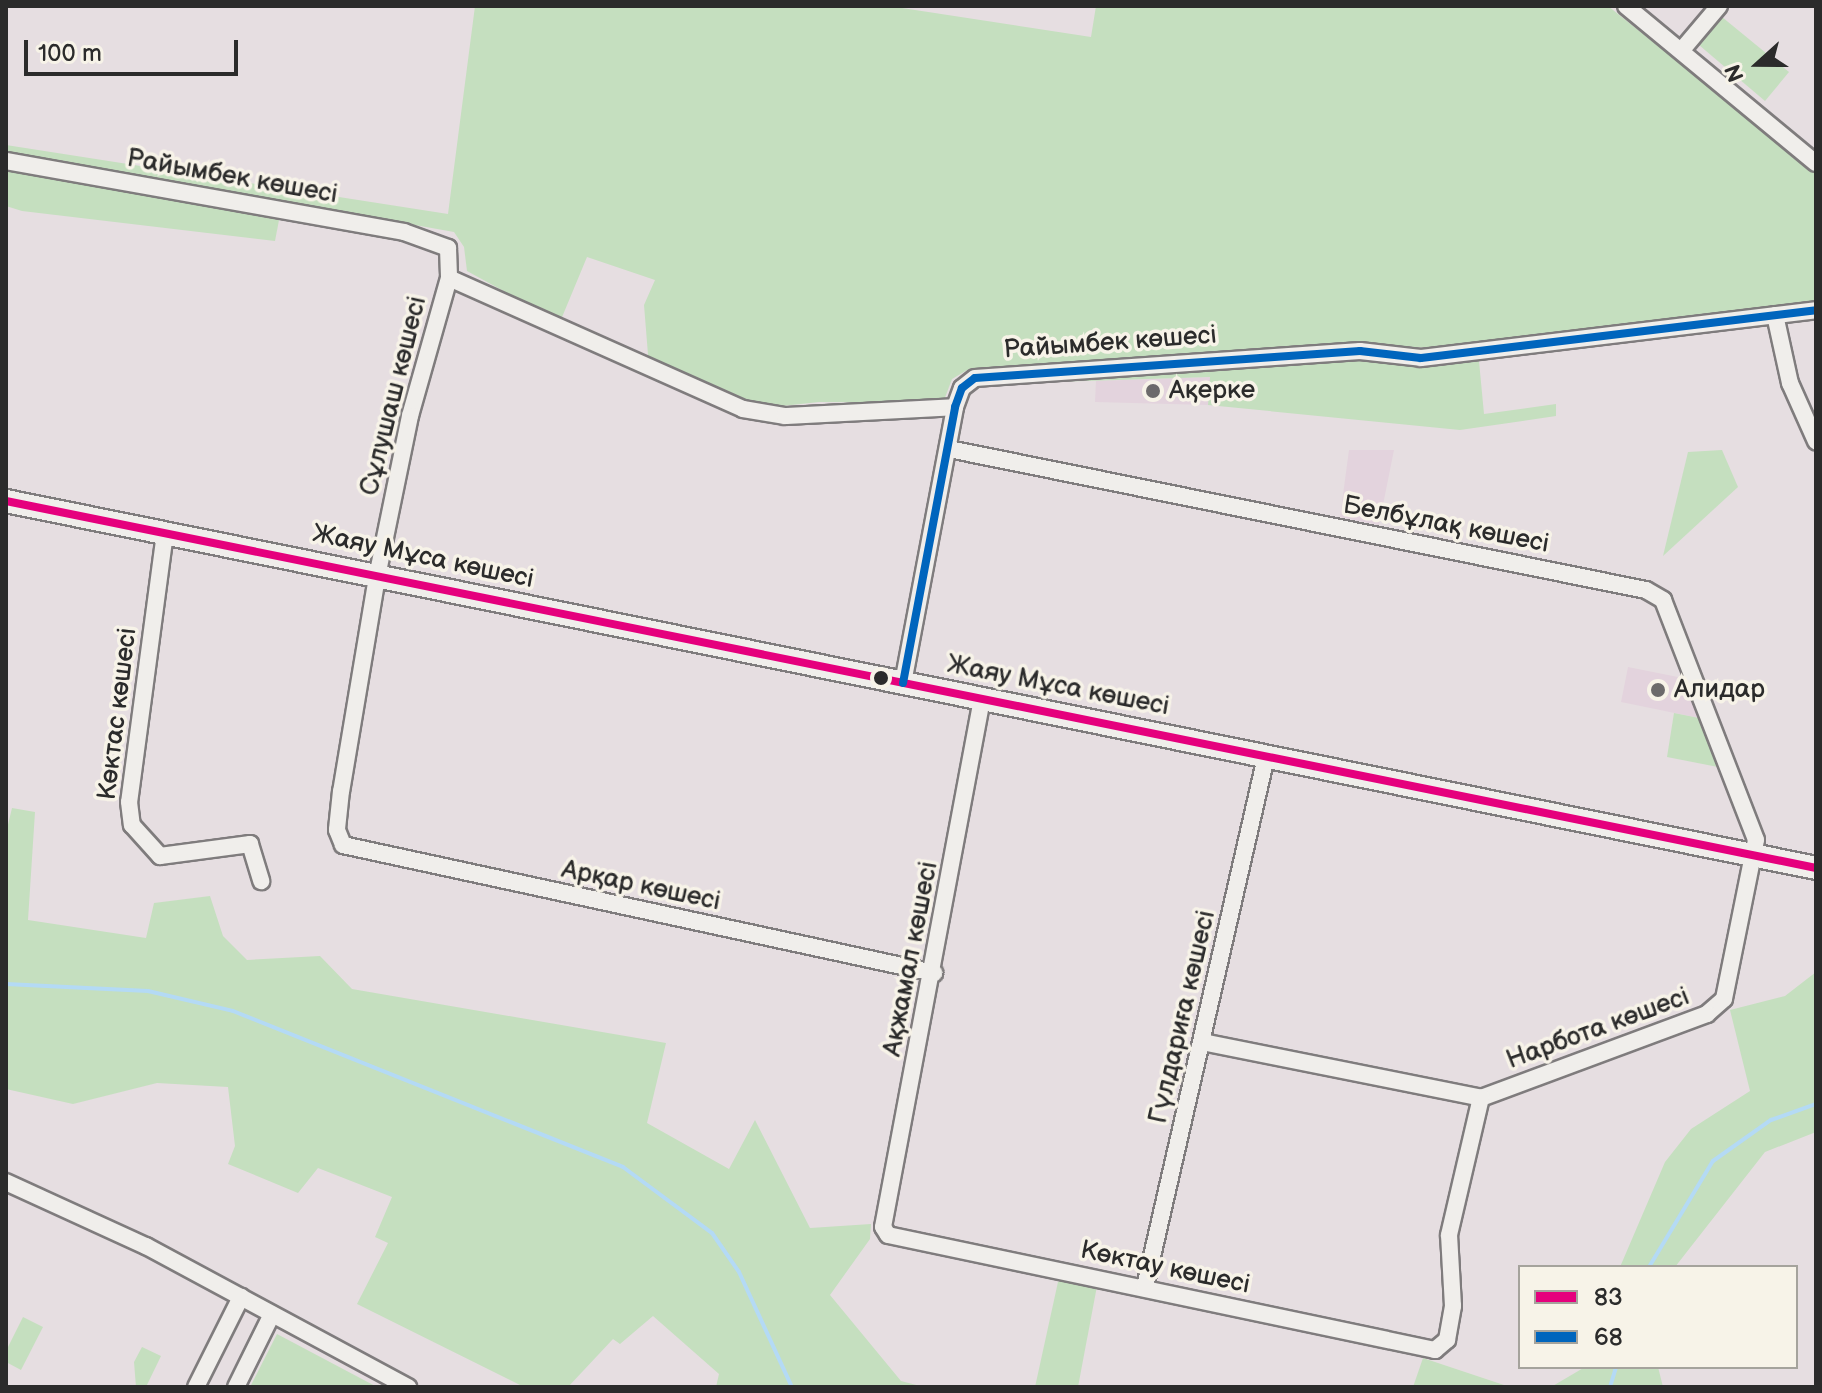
<!DOCTYPE html>
<html>
<head>
<meta charset="utf-8">
<style>
	body { margin:0 }
	#map { position:relative; width:1822px; height:1393px; overflow:hidden; background:#e6dee1; font-family:"Balsamiq Sans",sans-serif }
	div>[style] { position:absolute }
	[style*='--x'] { left:calc(var(--x)*1px); top:calc(var(--y)*1px); width:calc(var(--w)*1px); rotate:calc(var(--a)*1deg) }
	.built>* { inset:0; background:#e3d3dd }
	.green>* { inset:0; background:#c5dfbf }
	.stream>* { height:4px; margin:-2px; padding:0 2px; transform-origin:2px; border-radius:2px; background:#b4daf5 }
	.roads { filter:drop-shadow(2px 0 #7f7c7d) drop-shadow(-2px 0 #7f7c7d) drop-shadow(0 2px #7f7c7d) drop-shadow(0 -2px #7f7c7d) }
	.street>* { height:16px; margin:-8px; padding:0 8px; transform-origin:8px; border-radius:8px; background:#f0eeeb }
	.secondary>* { height:22px; margin:-11px; padding:0 11px; transform-origin:11px; border-radius:11px; background:#f0eeeb }
	.bus-1>* { height:8px; margin:-4px; padding:0 4px; transform-origin:4px; border-radius:4px; background:#e5007d }
	.bus-2>* { height:8px; margin:-4px; padding:0 4px; transform-origin:4px; border-radius:4px; background:#0065bd }
	.dots>* { width:22px; height:22px; translate:-50% -50%; box-sizing:border-box; border:4px solid #f7f3e8; border-radius:50% }
	span { translate:-50% -50%; white-space:nowrap; text-align:center; line-height:1.15; -webkit-text-stroke:7px #f7f3e8; paint-order:stroke }
	.street-label { font-size:26px; color:#2b2b2b }
	.poi-label { font-size:26px; color:#2b2b2b }
	.left { translate:0 -50%; text-align:left }
	.frame { position:absolute; inset:0; border:8px solid #2b2b2b; pointer-events:none }
	.legend { position:absolute; left:1518px; top:1265px; width:280px; height:104px; box-sizing:border-box; background:#f7f3e8; border:2px solid #a5a39c; margin:0; padding:10px 14px; list-style:none; font-size:24px; color:#2b2b2b }
	.legend li { display:flex; align-items:center; gap:16px; height:40px }
	.legend b { width:40px; border:2px solid #a5a39c }
	.north { position:absolute; left:1718px; top:24px; width:80px; height:80px; -webkit-text-stroke:6px #f7f3e8; paint-order:stroke; rotate:249deg; font-size:22px; font-weight:700; line-height:32px; text-align:center; color:#2b2b2b }
	.north::after { content:''; display:block; margin:auto; width:28px; height:36px; background:#2b2b2b; clip-path:polygon(50% 0,100% 100%,50% 72%,0 100%) }
	.scale { position:absolute; left:24px; top:40px; width:214px; height:36px; box-sizing:border-box; border:4px solid #2b2b2b; border-top:0; padding-left:10px; font-size:24px; line-height:28px; white-space:nowrap; color:#2b2b2b; -webkit-text-stroke:6px #f7f3e8; paint-order:stroke }
</style>
</head>
<body>
<div id="map">
	<div class="built">
		<i style="clip-path:polygon(1211px 377px,1208px 405px,1095px 402px,1096px 381px)"></i>
		<i style="clip-path:polygon(1349px 450px,1394px 450px,1379px 525px,1340px 517px)"></i>
		<i style="clip-path:polygon(1628px 667px,1688px 679px,1704px 719px,1621px 702px)"></i>
	</div>
	<div class="green">
		<i style="clip-path:polygon(475px 6px,889px 6px,1091px 37px,1096px 6px,1608px 6px,1816px 172px,1816px 303px,1427px 348px,1349px 342px,969px 369px,952px 379px,943px 403px,819px 402px,756px 409px,649px 367px,644px 305px,655px 280px,587px 257px,560px 322px,467px 271px,464px 247px,454px 232px,6px 152px,6px 145px,448px 214px)"></i>
		<i style="clip-path:polygon(1722px 17px,1789px 72px,1765px 101px,1699px 45px)"></i>
		<i style="clip-path:polygon(6px 170px,279px 220px,275px 241px,22px 211px,6px 206px)"></i>
		<i style="clip-path:polygon(1384px 357px,1414px 365px,1479px 361px,1484px 414px,1556px 404px,1556px 416px,1460px 430px,1208px 405px,1210px 377px,991px 384px)"></i>
		<i style="clip-path:polygon(1722px 450px,1738px 487px,1663px 556px,1688px 452px)"></i>
		<i style="clip-path:polygon(1674px 713px,1704px 719px,1723px 768px,1667px 757px)"></i>
		<i style="clip-path:polygon(12px 808px,35px 812px,28px 920px,146px 938px,154px 903px,210px 896px,223px 936px,247px 960px,320px 956px,352px 989px,666px 1043px,647px 1123px,729px 1169px,755px 1120px,810px 1228px,871px 1224px,870px 1239px,830px 1295px,901px 1381px,924px 1387px,716px 1387px,719px 1374px,653px 1316px,620px 1344px,613px 1339px,568px 1387px,524px 1387px,357px 1304px,388px 1243px,375px 1237px,392px 1197px,318px 1168px,298px 1193px,228px 1164px,235px 1146px,228px 1087px,157px 1083px,73px 1104px,6px 1089px,6px 833px)"></i>
		<i style="clip-path:polygon(1816px 972px,1816px 1132px,1765px 1152px,1675px 1267px,1620px 1267px,1665px 1162px,1691px 1129px,1750px 1091px,1730px 1010px,1785px 996px)"></i>
		<i style="clip-path:polygon(1064px 1279px,1097px 1286px,1078px 1387px,1035px 1387px,1058px 1282px)"></i>
		<i style="clip-path:polygon(23px 1317px,43px 1327px,21px 1370px,6px 1362px,6px 1351px)"></i>
		<i style="clip-path:polygon(277px 1334px,377px 1387px,250px 1387px)"></i>
		<i style="clip-path:polygon(142px 1347px,161px 1356px,146px 1387px,136px 1387px,134px 1362px)"></i>
		<i style="clip-path:polygon(1423px 1358px,1510px 1387px,1413px 1387px)"></i>
		<i style="clip-path:polygon(1585px 1367px,1658px 1367px,1663px 1387px,1551px 1387px)"></i>
	</div>
	<div class="stream">
		<i style="--x:6;--y:984;--w:142;--a:2.8"></i>
		<i style="--x:148;--y:991;--w:87;--a:13.2"></i>
		<i style="--x:233;--y:1011;--w:420;--a:21.8"></i>
		<i style="--x:623;--y:1167;--w:111;--a:36.6"></i>
		<i style="--x:712;--y:1233;--w:47;--a:55.3"></i>
		<i style="--x:739;--y:1272;--w:127;--a:65.3"></i>
		<i style="--x:1649;--y:1267;--w:124;--a:-58.9"></i>
		<i style="--x:1713;--y:1161;--w:71;--a:-35.3"></i>
		<i style="--x:1771;--y:1120;--w:48;--a:-19.6"></i>
		<i style="--x:1610;--y:1387;--w:21;--a:-73"></i>
	</div>
	<div class="roads">
		<div class="street">
			<i style="--x:1626;--y:6;--w:246;--a:39.6"></i>
			<i style="--x:1681;--y:51;--w:59;--a:-49.8"></i>
			<i style="--x:6;--y:161;--w:404;--a:10.1"></i>
			<i style="--x:404;--y:232;--w:47;--a:20"></i>
			<i style="--x:448;--y:248;--w:30;--a:88"></i>
			<i style="--x:449;--y:278;--w:143;--a:105.8"></i>
			<i style="--x:410;--y:416;--w:164;--a:101.6"></i>
			<i style="--x:377;--y:577;--w:217;--a:99.5"></i>
			<i style="--x:341;--y:791;--w:39;--a:96"></i>
			<i style="--x:337;--y:830;--w:16;--a:68"></i>
			<i style="--x:343;--y:845;--w:605;--a:12.22"></i>
			<i style="--x:449;--y:278;--w:322;--a:24"></i>
			<i style="--x:743;--y:409;--w:43;--a:9.5"></i>
			<i style="--x:785;--y:416;--w:170;--a:-3"></i>
			<i style="--x:1775;--y:315;--w:70;--a:77.6"></i>
			<i style="--x:1790;--y:383;--w:64;--a:65.9"></i>
			<i style="--x:949;--y:449;--w:711;--a:11.44"></i>
			<i style="--x:1646;--y:590;--w:20;--a:30"></i>
			<i style="--x:1663;--y:600;--w:257;--a:68.8"></i>
			<i style="--x:1756;--y:840;--w:162;--a:101.4"></i>
			<i style="--x:1724;--y:999;--w:23;--a:139"></i>
			<i style="--x:1707;--y:1014;--w:241;--a:159.6"></i>
			<i style="--x:165;--y:533;--w:271;--a:97.6"></i>
			<i style="--x:129;--y:802;--w:23;--a:83"></i>
			<i style="--x:132;--y:825;--w:42;--a:47.9"></i>
			<i style="--x:160;--y:856;--w:91;--a:-7.6"></i>
			<i style="--x:250;--y:844;--w:39;--a:73"></i>
			<i style="--x:903;--y:683;--w:281;--a:-79.3"></i>
			<i style="--x:955;--y:407;--w:20;--a:-70"></i>
			<i style="--x:962;--y:388;--w:16;--a:-38"></i>
			<i style="--x:975;--y:378;--w:386;--a:-4"></i>
			<i style="--x:1360;--y:351;--w:61;--a:6.5"></i>
			<i style="--x:1421;--y:358;--w:398;--a:-6.9"></i>
			<i style="--x:982;--y:699;--w:537;--a:100.62"></i>
			<i style="--x:883;--y:1227;--w:9;--a:58"></i>
			<i style="--x:888;--y:1235;--w:559;--a:11.87"></i>
			<i style="--x:1435;--y:1350;--w:16;--a:-40"></i>
			<i style="--x:1447;--y:1340;--w:35;--a:-80"></i>
			<i style="--x:1453;--y:1306;--w:71;--a:-93.2"></i>
			<i style="--x:1449;--y:1235;--w:141;--a:-76.9"></i>
			<i style="--x:1202;--y:1042;--w:285;--a:11.3"></i>
			<i style="--x:6;--y:1182;--w:154;--a:24.6"></i>
			<i style="--x:146;--y:1246;--w:298;--a:28.3"></i>
			<i style="--x:1145;--y:1287;--w:544;--a:-77.14"></i>
			<i style="--x:196;--y:1387;--w:101;--a:-63.4"></i>
			<i style="--x:236;--y:1387;--w:81;--a:-63.7"></i>
		</div>
		<div class="secondary">
			<i style="--x:6;--y:501;--w:1847;--a:11.46"></i>
		</div>
	</div>
	<div class="bus-1">
		<i style="--x:6;--y:501;--w:1847;--a:11.46"></i>
	</div>
	<div class="bus-2">
		<i style="--x:903;--y:683;--w:281;--a:-79.3"></i>
		<i style="--x:955;--y:407;--w:20;--a:-70"></i>
		<i style="--x:962;--y:388;--w:16;--a:-38"></i>
		<i style="--x:975;--y:378;--w:386;--a:-4"></i>
		<i style="--x:1360;--y:351;--w:61;--a:6.5"></i>
		<i style="--x:1421;--y:358;--w:398;--a:-6.9"></i>
	</div>
	<div class="dots">
		<i style="left:1153px;top:391px;background:#6c6a6b"></i>
		<i style="left:881px;top:678px;background:#2b2b2b"></i>
		<i style="left:1658px;top:690px;background:#6c6a6b"></i>
	</div>
	<div class="street-label">
		<span style="left:232px;top:177px;rotate:10deg">Райымбек көшесі</span>
		<span style="left:1110px;top:343px;rotate:-4deg">Райымбек көшесі</span>
		<span style="left:394px;top:396px;rotate:-76deg">Сұлушаш көшесі</span>
		<span style="left:1446px;top:525px;rotate:11deg">Белбұлақ көшесі</span>
		<span style="left:423px;top:557px;rotate:12deg">Жаяу Мұса көшесі</span>
		<span style="left:1058px;top:686px;rotate:11deg">Жаяу Мұса көшесі</span>
		<span style="left:118px;top:714px;rotate:-83deg">Көктас көшесі</span>
		<span style="left:641px;top:886px;rotate:12deg">Арқар көшесі</span>
		<span style="left:911px;top:959px;rotate:-79deg">Ақжамал көшесі</span>
		<span style="left:1183px;top:1017px;rotate:-77deg">Гүлдариға көшесі</span>
		<span style="left:1598px;top:1029px;rotate:-20deg">Нарбота көшесі</span>
		<span style="left:1165px;top:1268px;rotate:12deg">Көктау көшесі</span>
	</div>
	<div class="poi-label">
		<span class="left" style="left:1169px;top:391px">Ақерке</span>
		<span class="left" style="left:1674px;top:690px">Алидар</span>
	</div>
	<div class="frame"></div>
	<ul class="legend">
	<li><b style="height:10px;background:#e5007d"></b>83</li>
	<li><b style="height:10px;background:#0065bd"></b>68</li>
	</ul>
	<div class="north">N</div>
	<div class="scale">100 m</div>
</div>
</body>
</html>
